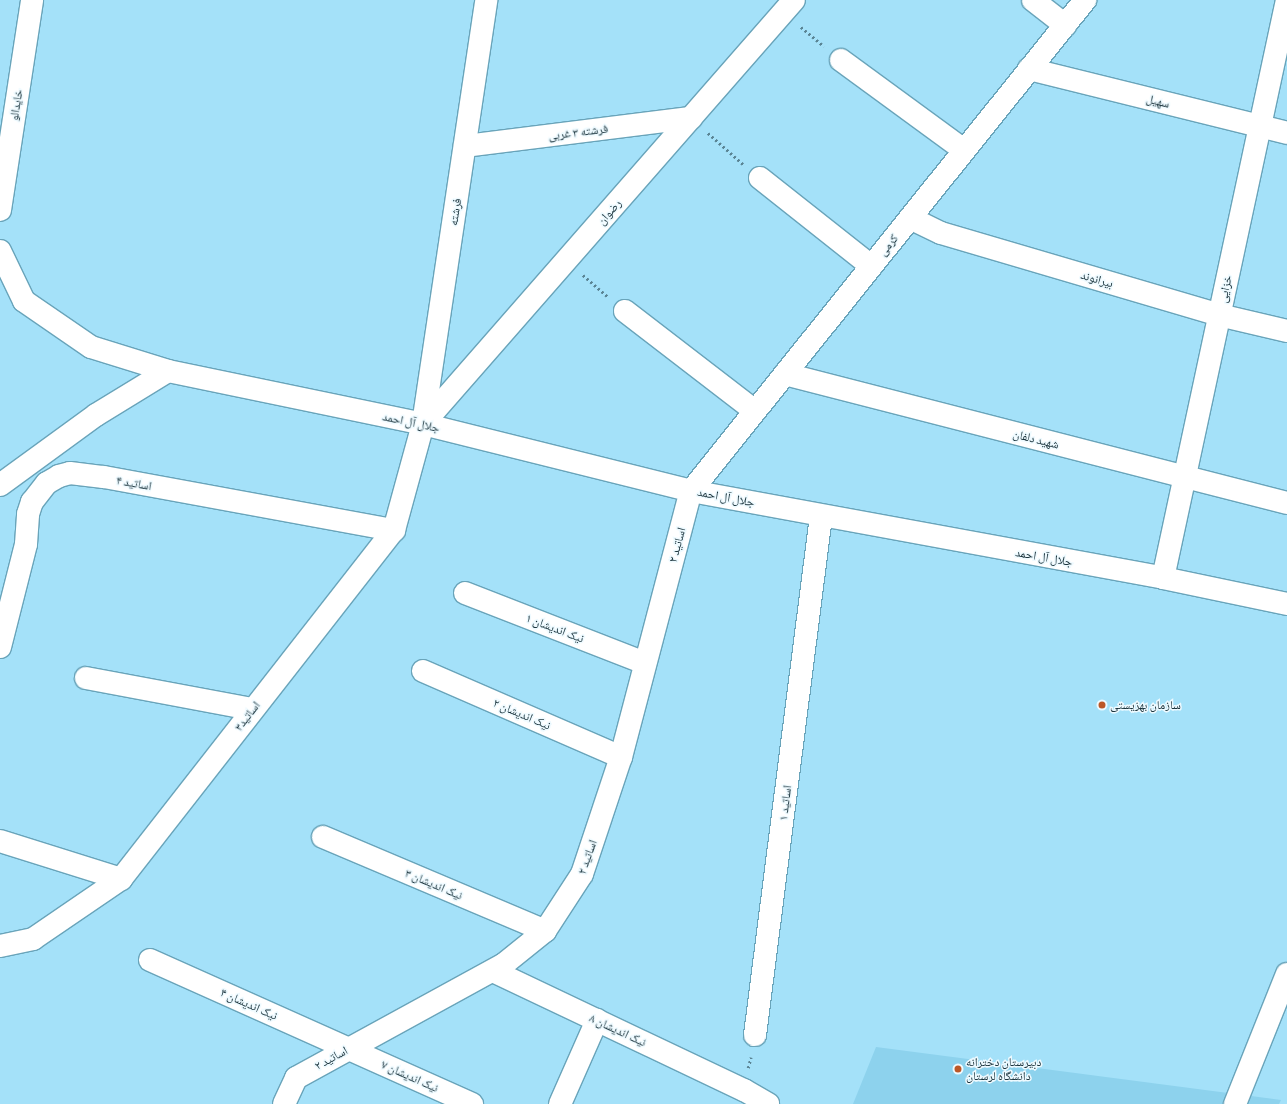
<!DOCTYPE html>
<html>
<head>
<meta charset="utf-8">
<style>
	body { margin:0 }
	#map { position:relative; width:1287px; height:1104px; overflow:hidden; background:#a4e1f9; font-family:Barlow,"Noto Naskh Arabic",sans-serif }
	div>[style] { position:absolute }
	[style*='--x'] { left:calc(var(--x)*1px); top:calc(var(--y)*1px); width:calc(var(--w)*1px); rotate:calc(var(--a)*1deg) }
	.built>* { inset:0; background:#8dd2ed }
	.path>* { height:2.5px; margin-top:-1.25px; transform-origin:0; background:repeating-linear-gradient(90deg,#5a8494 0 2px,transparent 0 5px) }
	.roads { filter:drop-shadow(1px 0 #69a4ba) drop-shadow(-1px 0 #69a4ba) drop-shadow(0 1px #69a4ba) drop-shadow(0 -1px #69a4ba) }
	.minor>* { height:22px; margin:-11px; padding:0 11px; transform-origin:11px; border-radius:11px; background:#fff }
	.dots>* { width:11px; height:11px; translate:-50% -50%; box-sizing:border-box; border:2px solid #eefaff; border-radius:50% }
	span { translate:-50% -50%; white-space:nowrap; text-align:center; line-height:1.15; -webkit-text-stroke:3px #eefaff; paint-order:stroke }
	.street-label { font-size:12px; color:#1a333c }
	.poi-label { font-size:12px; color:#1a333c }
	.left { translate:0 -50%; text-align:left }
</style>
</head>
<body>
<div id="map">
	<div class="built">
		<i style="clip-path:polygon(876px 1047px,1281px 1100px,1279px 1104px,853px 1104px)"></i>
	</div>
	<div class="path">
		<i style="--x:801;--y:27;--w:30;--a:40"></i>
		<i style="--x:708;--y:133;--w:47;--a:41.5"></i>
		<i style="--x:583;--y:275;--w:33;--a:41"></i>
		<i style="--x:748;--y:1068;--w:11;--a:-75"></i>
	</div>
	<div class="roads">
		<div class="minor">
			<i style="--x:1033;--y:0;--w:41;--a:38"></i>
			<i style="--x:841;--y:60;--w:152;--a:36.2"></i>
			<i style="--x:1029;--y:69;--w:266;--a:13.9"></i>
			<i style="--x:465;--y:146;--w:228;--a:-7.1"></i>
			<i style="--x:760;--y:178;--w:142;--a:38.4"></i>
			<i style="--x:0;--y:210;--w:212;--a:-81.3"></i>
			<i style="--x:910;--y:218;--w:34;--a:26"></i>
			<i style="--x:941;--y:233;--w:290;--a:16.4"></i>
			<i style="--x:1219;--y:315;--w:70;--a:13.2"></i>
			<i style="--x:0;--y:251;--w:55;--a:64.4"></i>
			<i style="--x:24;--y:301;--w:81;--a:34.5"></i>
			<i style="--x:91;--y:347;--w:81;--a:17.3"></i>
			<i style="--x:168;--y:371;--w:260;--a:11.7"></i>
			<i style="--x:423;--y:424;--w:276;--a:14"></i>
			<i style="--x:691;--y:491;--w:480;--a:10.4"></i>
			<i style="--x:1163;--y:578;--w:127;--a:11.8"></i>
			<i style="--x:625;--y:311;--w:164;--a:37.6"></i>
			<i style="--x:785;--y:374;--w:518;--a:14.41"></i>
			<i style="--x:423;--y:424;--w:563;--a:-48.81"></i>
			<i style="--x:0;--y:485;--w:119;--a:-36.1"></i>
			<i style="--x:96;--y:415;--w:84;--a:-31.4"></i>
			<i style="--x:1163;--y:578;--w:591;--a:-77.89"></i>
			<i style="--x:465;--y:593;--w:193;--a:21.3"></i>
			<i style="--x:0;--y:647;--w:106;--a:-75.8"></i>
			<i style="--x:26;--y:544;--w:30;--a:-86"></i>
			<i style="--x:28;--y:514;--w:13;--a:-72"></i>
			<i style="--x:32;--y:502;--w:24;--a:-52"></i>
			<i style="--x:47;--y:483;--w:14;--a:-30"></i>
			<i style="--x:59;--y:476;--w:11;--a:-15"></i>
			<i style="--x:70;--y:473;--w:34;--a:7"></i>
			<i style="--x:104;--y:477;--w:295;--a:10.4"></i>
			<i style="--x:423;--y:671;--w:216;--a:23.5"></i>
			<i style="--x:86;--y:678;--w:169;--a:10.6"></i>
			<i style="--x:323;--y:837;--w:241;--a:22.9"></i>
			<i style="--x:0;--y:841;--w:127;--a:17.4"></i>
			<i style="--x:0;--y:946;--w:34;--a:-12"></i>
			<i style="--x:33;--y:939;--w:107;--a:-34.3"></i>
			<i style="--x:121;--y:879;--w:443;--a:-52"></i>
			<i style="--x:394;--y:530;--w:110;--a:-74.7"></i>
			<i style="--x:423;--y:424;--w:429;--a:-81.5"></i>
			<i style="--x:150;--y:960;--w:353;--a:24.1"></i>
			<i style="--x:493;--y:971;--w:278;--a:25.4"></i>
			<i style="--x:744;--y:1090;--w:28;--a:30"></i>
			<i style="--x:755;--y:1035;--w:523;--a:-82.75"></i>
			<i style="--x:284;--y:1104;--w:29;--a:-65"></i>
			<i style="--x:296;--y:1078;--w:237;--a:-28.7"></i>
			<i style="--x:504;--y:964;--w:53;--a:-38.8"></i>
			<i style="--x:545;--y:931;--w:68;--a:-57"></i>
			<i style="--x:582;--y:874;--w:123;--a:-71.6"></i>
			<i style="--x:621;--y:757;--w:275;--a:-75.3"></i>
			<i style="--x:691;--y:491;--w:630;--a:-51.25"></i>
			<i style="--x:560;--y:1104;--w:92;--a:-66.2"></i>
			<i style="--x:1235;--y:1104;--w:140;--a:-68.2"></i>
		</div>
	</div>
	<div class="dots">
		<i style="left:1102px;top:705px;background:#bc5727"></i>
		<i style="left:958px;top:1069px;background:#bc5727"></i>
	</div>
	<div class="street-label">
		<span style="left:1158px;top:101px;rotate:14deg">سهیل</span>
		<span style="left:16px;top:105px;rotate:-81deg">خایدالو</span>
		<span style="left:578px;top:132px;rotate:-7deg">فرشته ۳ غربی</span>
		<span style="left:455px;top:212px;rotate:-81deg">فرشته</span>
		<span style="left:609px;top:212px;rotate:-49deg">رضوان</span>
		<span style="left:888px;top:245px;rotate:-51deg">کرمی</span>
		<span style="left:1097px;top:279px;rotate:16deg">بیرانوند</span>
		<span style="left:1225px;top:289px;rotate:-78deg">خزایی</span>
		<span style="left:411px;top:422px;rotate:12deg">جلال آل احمد</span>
		<span style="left:1036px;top:439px;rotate:14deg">شهید دلفان</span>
		<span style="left:134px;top:483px;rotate:10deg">اساتید ۴</span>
		<span style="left:726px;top:497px;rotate:11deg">جلال آل احمد</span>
		<span style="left:677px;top:545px;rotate:-75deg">اساتید ۲</span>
		<span style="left:1044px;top:557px;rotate:10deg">جلال آل احمد</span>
		<span style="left:555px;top:628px;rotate:21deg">نیک اندیشان ۱</span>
		<span style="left:522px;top:714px;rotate:23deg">نیک اندیشان ۲</span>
		<span style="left:247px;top:716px;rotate:-52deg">اساتید۳</span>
		<span style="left:785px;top:803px;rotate:-83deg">اساتید ۱</span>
		<span style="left:587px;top:857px;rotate:-70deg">اساتید ۲</span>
		<span style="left:434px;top:884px;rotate:23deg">نیک اندیشان ۳</span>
		<span style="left:249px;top:1004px;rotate:24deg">نیک اندیشان ۴</span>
		<span style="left:618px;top:1030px;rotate:25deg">نیک اندیشان ۸</span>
		<span style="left:331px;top:1058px;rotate:-29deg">اساتید ۲</span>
		<span style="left:410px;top:1076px;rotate:24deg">نیک اندیشان ۷</span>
	</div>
	<div class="poi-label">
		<span class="left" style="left:1110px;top:705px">سازمان بهزیستی</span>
		<span class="left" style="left:966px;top:1069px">دبیرستان دخترانه<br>دانشگاه لرستان</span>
	</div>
</div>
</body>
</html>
